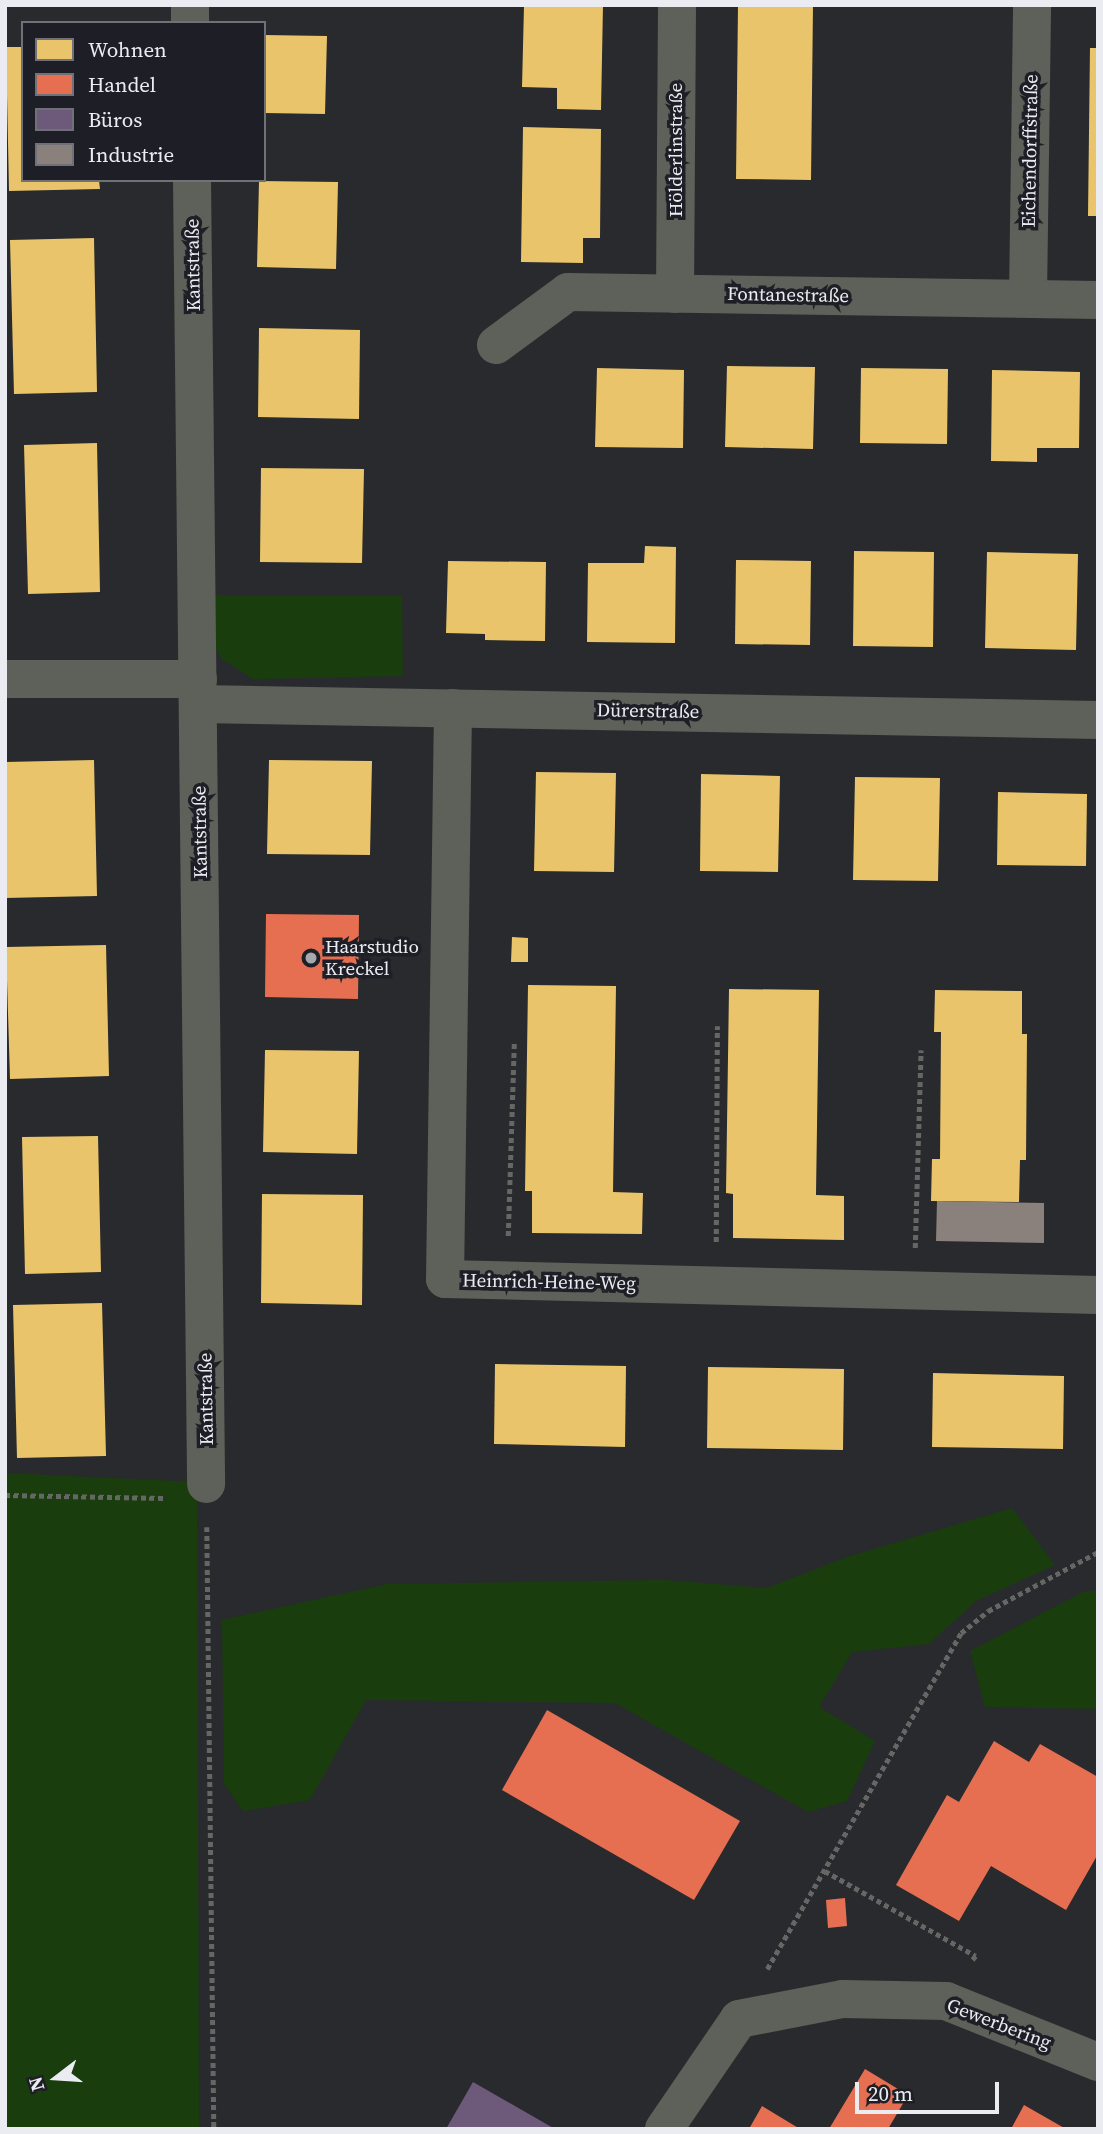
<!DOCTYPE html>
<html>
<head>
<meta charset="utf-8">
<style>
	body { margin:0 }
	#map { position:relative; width:1103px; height:2134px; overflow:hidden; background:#292a2e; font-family:"Source Serif 4",serif }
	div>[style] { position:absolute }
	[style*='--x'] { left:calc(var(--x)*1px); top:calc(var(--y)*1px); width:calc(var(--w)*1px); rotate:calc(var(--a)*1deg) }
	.green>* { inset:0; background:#193d0d }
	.homes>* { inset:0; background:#e9c46a }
	.shops>* { inset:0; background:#e76f51 }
	.offices>* { inset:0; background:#6d597a }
	.industry>* { inset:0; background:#8a817c }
	.path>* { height:4.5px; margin-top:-2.25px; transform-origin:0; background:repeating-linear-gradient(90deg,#646764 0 5px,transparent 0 8.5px) }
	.minor>* { height:38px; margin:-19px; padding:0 19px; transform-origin:19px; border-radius:19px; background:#5d6159 }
	.dots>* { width:19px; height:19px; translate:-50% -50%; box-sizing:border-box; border:4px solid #1e1f26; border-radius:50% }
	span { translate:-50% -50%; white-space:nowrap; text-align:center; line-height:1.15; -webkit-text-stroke:7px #1e1f26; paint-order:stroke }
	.street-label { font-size:19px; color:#ebecf1 }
	.poi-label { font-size:19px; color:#ebecf1 }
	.left { translate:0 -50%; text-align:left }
	.frame { position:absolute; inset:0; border:7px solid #ebecf1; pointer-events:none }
	.legend { position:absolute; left:21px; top:21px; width:245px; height:161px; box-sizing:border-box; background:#1e1f26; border:2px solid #707177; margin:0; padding:9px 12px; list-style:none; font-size:21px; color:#ebecf1 }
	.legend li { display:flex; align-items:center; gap:14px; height:35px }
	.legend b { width:35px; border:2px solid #707177 }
	.north { position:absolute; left:21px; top:2043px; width:70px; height:70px; -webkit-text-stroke:5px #1e1f26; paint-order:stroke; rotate:253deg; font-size:19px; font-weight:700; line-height:28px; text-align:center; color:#ebecf1 }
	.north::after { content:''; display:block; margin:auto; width:24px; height:32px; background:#ebecf1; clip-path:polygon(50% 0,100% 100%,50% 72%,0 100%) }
	.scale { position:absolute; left:855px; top:2082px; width:144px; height:32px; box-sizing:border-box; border:4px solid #ebecf1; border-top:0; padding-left:9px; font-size:21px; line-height:24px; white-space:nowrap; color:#ebecf1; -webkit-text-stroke:5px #1e1f26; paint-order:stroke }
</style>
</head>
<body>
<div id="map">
	<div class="green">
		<i style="clip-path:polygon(211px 595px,402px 596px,403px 676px,253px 679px,222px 659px,211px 641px)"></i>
		<i style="clip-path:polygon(5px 1473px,197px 1482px,199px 2129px,5px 2129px)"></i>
		<i style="clip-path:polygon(1012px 1508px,1055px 1565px,976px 1601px,929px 1644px,852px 1652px,819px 1707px,875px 1741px,847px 1801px,808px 1812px,615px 1703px,366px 1700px,310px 1800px,243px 1811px,224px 1784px,222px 1620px,387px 1584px,664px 1580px,767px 1588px,847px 1557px)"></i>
		<i style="clip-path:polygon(1098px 1590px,1098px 1709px,985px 1707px,970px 1651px,1083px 1592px)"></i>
	</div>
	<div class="homes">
		<i style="clip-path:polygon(524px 5px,603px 5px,601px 110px,557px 109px,557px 88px,522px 87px)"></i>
		<i style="clip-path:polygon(738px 5px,813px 5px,811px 180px,736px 179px)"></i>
		<i style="clip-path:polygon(264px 35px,327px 36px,325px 114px,264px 113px)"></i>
		<i style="clip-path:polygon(6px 47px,23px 47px,23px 180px,99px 180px,100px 189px,9px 191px)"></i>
		<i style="clip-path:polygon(1090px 48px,1098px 48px,1098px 216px,1088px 216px)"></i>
		<i style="clip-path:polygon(523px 127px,601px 129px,600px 238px,583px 238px,583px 263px,521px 262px)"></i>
		<i style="clip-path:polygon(259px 181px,338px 182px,336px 269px,257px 267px)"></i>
		<i style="clip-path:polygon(94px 238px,97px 392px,14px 394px,10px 240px)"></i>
		<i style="clip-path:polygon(259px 328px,360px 330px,359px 419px,258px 417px)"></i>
		<i style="clip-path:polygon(727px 366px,815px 367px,813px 449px,725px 447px)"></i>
		<i style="clip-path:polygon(597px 368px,684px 370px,683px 448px,595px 447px)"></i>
		<i style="clip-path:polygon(861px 368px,948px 369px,947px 444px,860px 443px)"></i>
		<i style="clip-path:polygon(992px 370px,1080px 372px,1079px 448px,1037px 448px,1037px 462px,991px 461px)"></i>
		<i style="clip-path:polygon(97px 443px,100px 592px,28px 594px,24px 445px)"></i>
		<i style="clip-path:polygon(261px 468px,364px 469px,362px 563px,260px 562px)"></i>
		<i style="clip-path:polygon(645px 546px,676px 547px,675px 643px,587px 642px,588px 563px,644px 563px)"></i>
		<i style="clip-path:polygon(854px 551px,934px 552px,933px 647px,853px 646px)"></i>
		<i style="clip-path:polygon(987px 552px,1078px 554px,1076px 650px,985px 648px)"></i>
		<i style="clip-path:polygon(736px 560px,811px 561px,810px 645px,735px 644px)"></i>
		<i style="clip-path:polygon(448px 561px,546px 562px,545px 641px,485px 640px,485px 634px,446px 633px)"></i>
		<i style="clip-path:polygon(94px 760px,97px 896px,5px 898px,5px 762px)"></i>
		<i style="clip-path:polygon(269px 760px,372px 761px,370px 855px,267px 854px)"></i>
		<i style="clip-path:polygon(536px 772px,616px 773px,614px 872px,534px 871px)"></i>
		<i style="clip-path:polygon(701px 774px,780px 776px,778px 872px,700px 871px)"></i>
		<i style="clip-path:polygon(855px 777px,940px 778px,938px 881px,853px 880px)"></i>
		<i style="clip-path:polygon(998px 792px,1087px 794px,1086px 866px,997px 865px)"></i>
		<i style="clip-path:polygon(512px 937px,528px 938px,528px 962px,511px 962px)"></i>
		<i style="clip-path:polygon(106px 945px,109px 1076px,10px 1079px,6px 947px)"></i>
		<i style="clip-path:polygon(528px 985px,616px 986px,613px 1192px,643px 1193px,642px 1234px,532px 1233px,532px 1191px,525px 1191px)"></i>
		<i style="clip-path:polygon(729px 989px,819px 990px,816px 1195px,844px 1196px,844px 1240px,733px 1238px,733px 1194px,726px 1193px)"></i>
		<i style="clip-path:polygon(935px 990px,1022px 991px,1022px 1034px,1027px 1034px,1026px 1160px,1020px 1160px,1019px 1202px,931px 1201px,932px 1159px,940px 1159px,941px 1032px,934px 1032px)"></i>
		<i style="clip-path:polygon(265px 1050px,359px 1051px,357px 1154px,263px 1152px)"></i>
		<i style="clip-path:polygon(98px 1136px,101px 1272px,25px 1274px,22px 1137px)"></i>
		<i style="clip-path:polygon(262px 1194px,363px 1195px,362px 1305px,261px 1303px)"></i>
		<i style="clip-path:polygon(102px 1303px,106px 1456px,17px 1458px,13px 1305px)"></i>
		<i style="clip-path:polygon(495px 1364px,626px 1366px,625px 1447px,494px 1444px)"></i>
		<i style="clip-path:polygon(708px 1367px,844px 1369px,843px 1450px,707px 1448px)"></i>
		<i style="clip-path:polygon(933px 1373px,1064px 1376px,1063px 1449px,932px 1447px)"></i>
	</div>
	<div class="shops">
		<i style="clip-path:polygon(266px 914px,359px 915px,358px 999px,265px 997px)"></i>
		<i style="clip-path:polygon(547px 1710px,740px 1821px,694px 1900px,502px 1790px)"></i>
		<i style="clip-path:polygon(994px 1741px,1029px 1762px,1040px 1744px,1098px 1777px,1098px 1854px,1066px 1910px,991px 1866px,959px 1921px,896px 1885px,947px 1795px,959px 1802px)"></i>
		<i style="clip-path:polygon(845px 1898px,847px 1926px,828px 1928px,826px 1900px)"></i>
		<i style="clip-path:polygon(865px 2069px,908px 2095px,888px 2129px,829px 2129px)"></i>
		<i style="clip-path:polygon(1024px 2105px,1066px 2129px,1011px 2129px)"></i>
		<i style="clip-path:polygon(762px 2106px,800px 2129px,749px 2129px)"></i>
	</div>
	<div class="offices">
		<i style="clip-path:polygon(473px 2082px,555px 2129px,446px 2129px)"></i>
	</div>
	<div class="industry">
		<i style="clip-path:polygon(937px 1201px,1044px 1203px,1044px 1243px,936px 1241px)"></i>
	</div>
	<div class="path">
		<i style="--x:508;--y:1236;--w:195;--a:-88.2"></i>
		<i style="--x:716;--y:1242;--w:216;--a:-89.7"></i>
		<i style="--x:915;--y:1248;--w:198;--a:-88.3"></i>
		<i style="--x:5;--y:1495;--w:159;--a:1.1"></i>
		<i style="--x:207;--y:1527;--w:602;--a:89.33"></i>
		<i style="--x:825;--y:1871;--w:173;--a:29.4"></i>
		<i style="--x:976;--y:1956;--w:8;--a:130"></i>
		<i style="--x:767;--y:1969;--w:388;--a:-60"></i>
		<i style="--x:961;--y:1633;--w:35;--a:-39"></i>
		<i style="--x:988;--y:1611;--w:125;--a:-28.2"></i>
	</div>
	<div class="minor">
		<i style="--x:190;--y:5;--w:18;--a:90"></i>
		<i style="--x:192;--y:180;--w:1304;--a:89.38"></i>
		<i style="--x:675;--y:294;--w:289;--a:-89.6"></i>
		<i style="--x:1028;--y:297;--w:292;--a:-89.2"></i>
		<i style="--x:496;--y:345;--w:89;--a:-36.4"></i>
		<i style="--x:568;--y:292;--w:530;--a:0.86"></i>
		<i style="--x:5;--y:679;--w:193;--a:0"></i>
		<i style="--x:199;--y:704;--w:899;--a:1.02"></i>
		<i style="--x:453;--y:708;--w:571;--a:90.8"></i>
		<i style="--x:445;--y:1279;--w:653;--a:1.4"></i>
		<i style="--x:664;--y:2129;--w:133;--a:-55.7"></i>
		<i style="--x:739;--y:2019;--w:106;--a:-10.9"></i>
		<i style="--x:843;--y:1999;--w:103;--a:1.1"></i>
		<i style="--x:946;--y:2001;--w:164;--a:21.9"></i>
	</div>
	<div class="dots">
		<i style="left:311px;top:958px;background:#a7a8ad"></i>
	</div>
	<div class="street-label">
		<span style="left:676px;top:150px;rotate:-90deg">Hölderlinstraße</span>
		<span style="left:1030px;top:151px;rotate:-89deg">Eichendorffstraße</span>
		<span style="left:193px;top:265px;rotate:-91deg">Kantstraße</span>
		<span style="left:788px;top:295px;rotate:1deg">Fontanestraße</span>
		<span style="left:648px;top:711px;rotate:1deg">Dürerstraße</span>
		<span style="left:200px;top:832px;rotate:-91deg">Kantstraße</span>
		<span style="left:549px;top:1282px;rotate:1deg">Heinrich-Heine-Weg</span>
		<span style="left:206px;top:1399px;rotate:-91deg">Kantstraße</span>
		<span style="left:999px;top:2024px;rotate:21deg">Gewerbering</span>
	</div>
	<div class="poi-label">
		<span class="left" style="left:325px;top:958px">Haarstudio<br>Kreckel</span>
	</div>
	<div class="frame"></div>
	<ul class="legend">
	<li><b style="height:19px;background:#e9c46a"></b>Wohnen</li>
	<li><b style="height:19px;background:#e76f51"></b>Handel</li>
	<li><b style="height:19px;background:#6d597a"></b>Büros</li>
	<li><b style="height:19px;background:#8a817c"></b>Industrie</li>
	</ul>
	<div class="north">N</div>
	<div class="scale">20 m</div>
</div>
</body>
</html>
